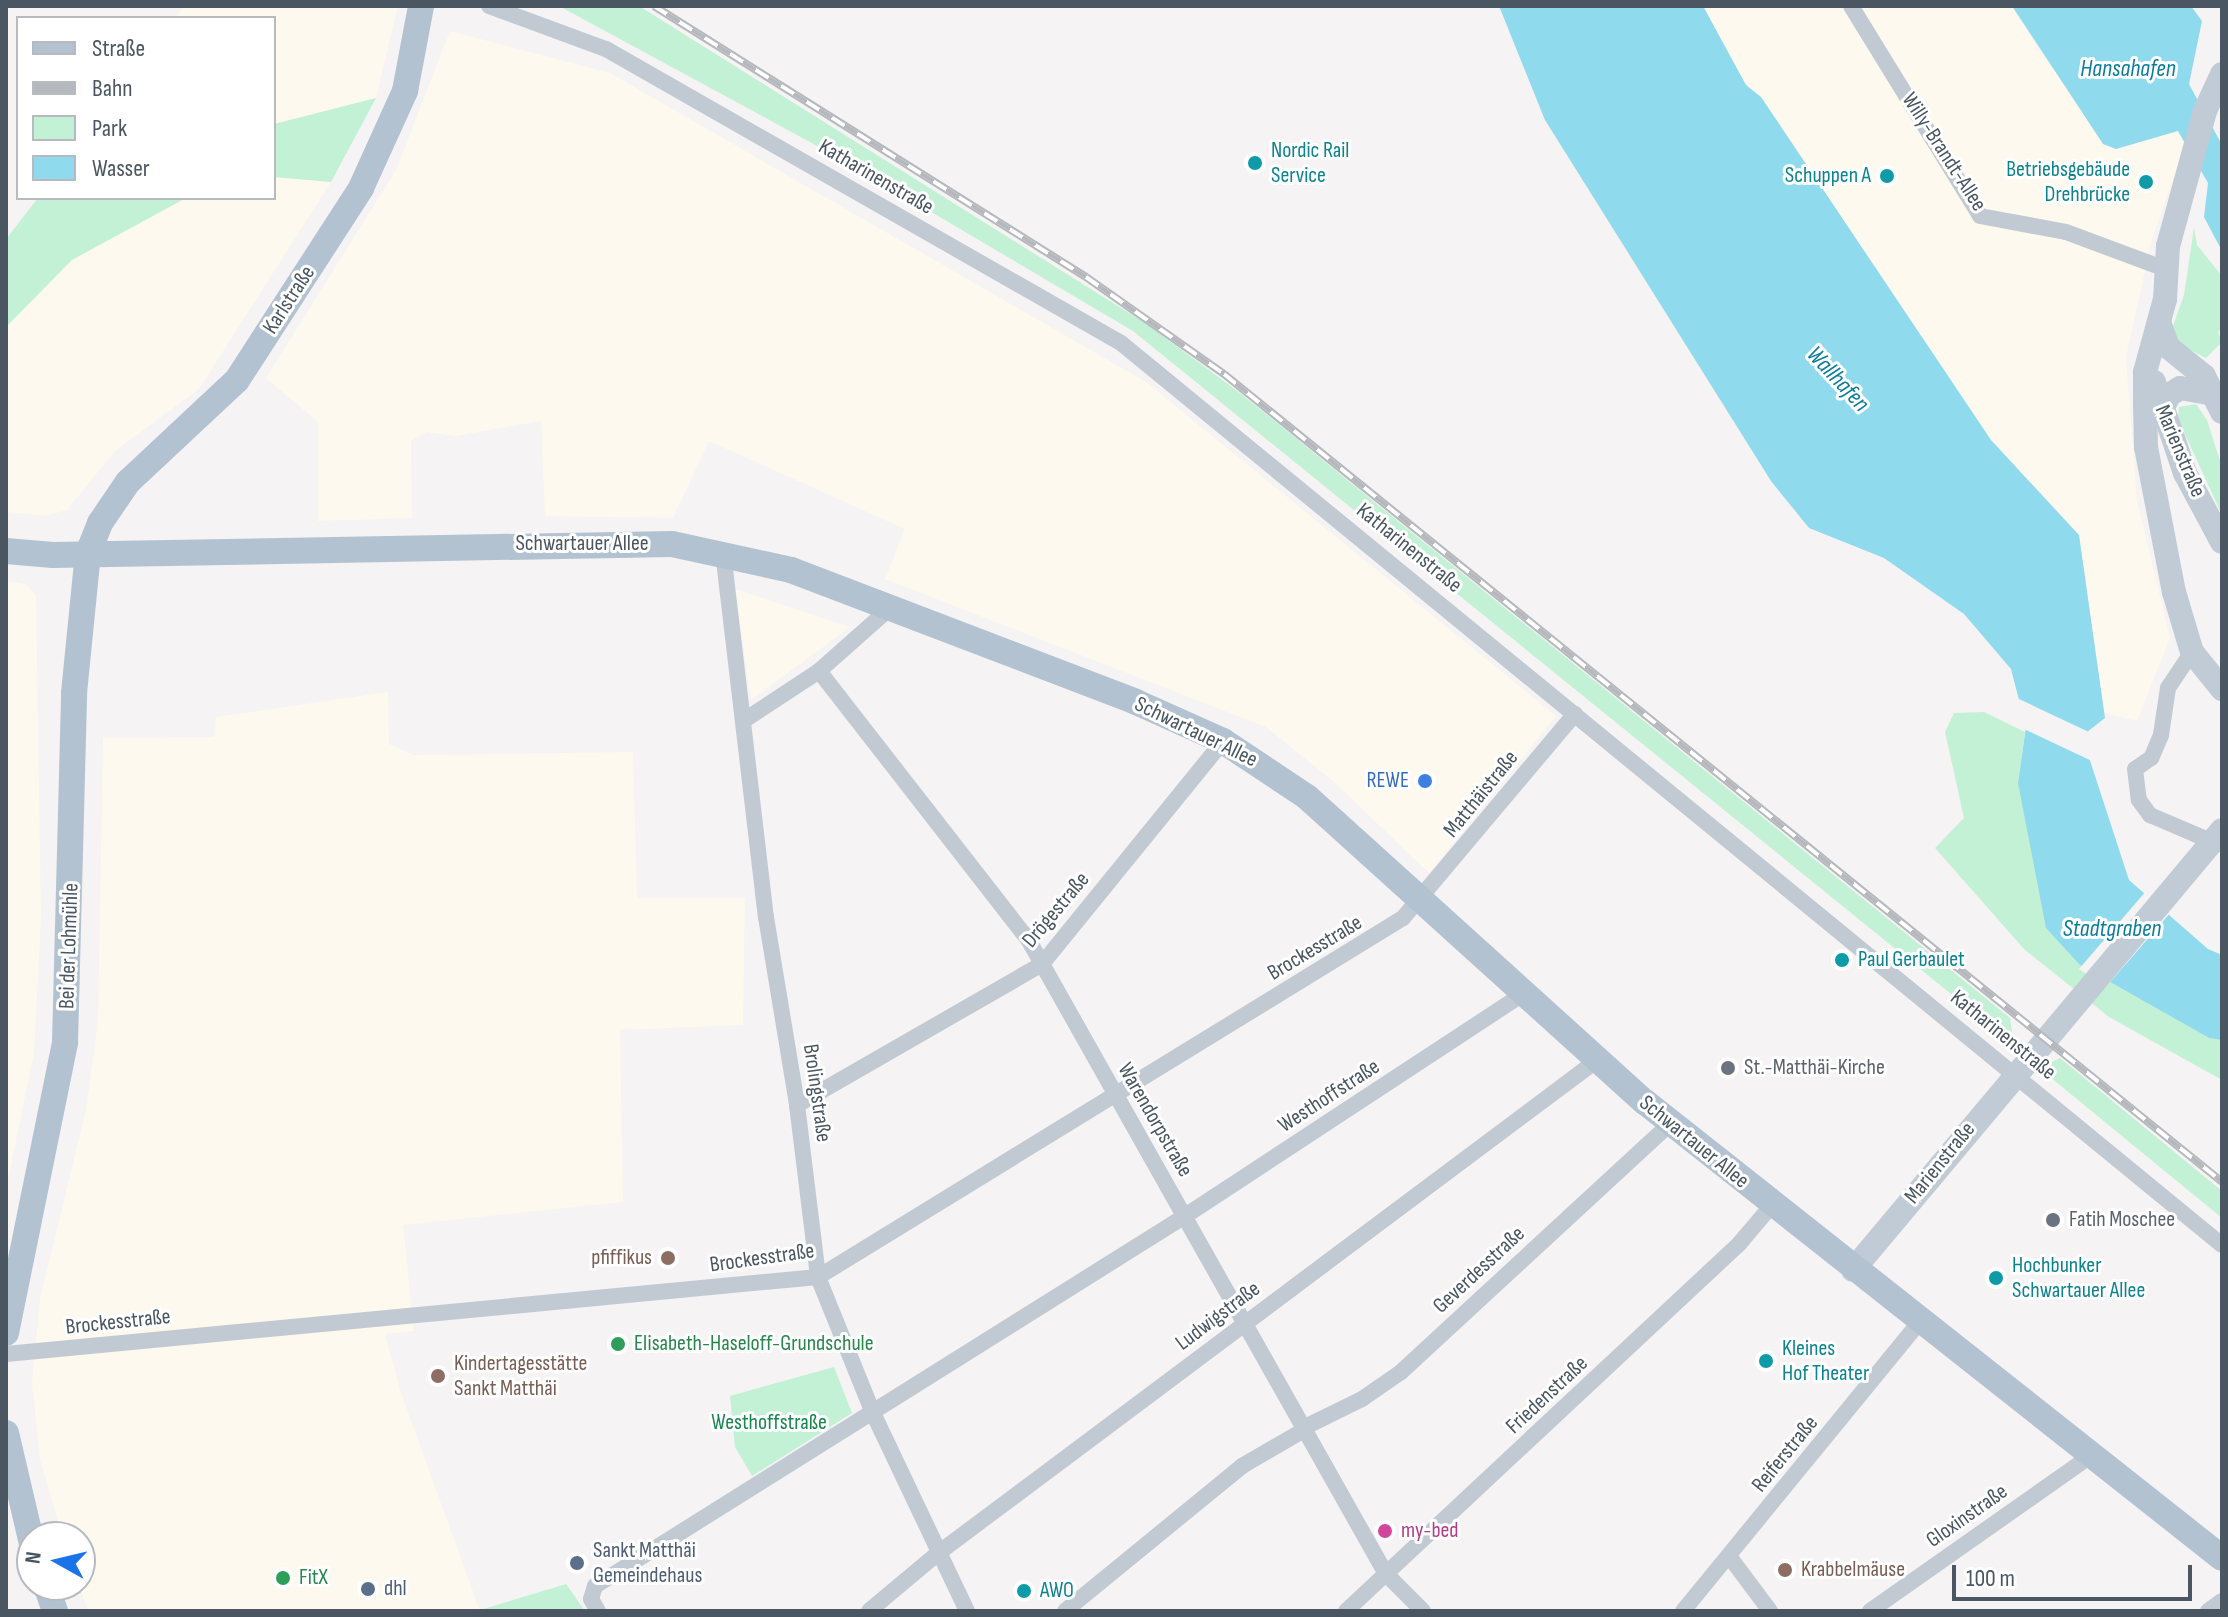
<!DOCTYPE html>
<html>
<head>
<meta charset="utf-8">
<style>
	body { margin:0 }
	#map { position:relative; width:2228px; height:1617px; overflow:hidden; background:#f5f3f3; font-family:"Sofia Sans Condensed",sans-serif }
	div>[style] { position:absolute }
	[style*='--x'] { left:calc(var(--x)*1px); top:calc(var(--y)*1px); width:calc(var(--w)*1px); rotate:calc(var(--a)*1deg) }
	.commercial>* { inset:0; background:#fdf9ef }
	.green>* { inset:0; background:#c3f1d5 }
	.water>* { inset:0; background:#90daee }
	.pier>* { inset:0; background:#f5f3f3 }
	.street>* { height:16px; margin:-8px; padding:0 8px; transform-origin:8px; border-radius:8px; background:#c1cad2 }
	.secondary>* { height:24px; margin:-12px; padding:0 12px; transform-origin:12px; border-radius:12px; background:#c1cbd6 }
	.primary>* { height:26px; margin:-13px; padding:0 13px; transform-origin:13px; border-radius:13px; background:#b3c2d1 }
	.rail>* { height:8px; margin-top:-4px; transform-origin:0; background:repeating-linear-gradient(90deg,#fff 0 15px,#b5b8bd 0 30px); box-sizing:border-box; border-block:2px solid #b5b8bd }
	.dots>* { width:22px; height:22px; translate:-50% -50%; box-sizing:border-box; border:4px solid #fff; border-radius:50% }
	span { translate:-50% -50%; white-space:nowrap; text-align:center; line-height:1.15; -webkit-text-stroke:6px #fff; paint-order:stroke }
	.culture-label { font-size:22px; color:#0d838f }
	.left { translate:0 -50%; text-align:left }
	.right { translate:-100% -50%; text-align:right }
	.street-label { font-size:22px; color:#4a5661 }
	.shop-label { font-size:22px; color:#366cbe }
	.worship-label { font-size:22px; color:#5b616d }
	.education-label { font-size:22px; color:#785e54 }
	.leisure-label { font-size:22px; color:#27864d }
	.park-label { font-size:22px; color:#17864f }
	.hotel-label { font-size:22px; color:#b23c85 }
	.service-label { font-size:22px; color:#4e5e75 }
	.water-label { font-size:24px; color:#0c7c9b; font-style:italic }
	.frame { position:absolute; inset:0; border:8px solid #4a5661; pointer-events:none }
	.legend { position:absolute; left:16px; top:16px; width:260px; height:184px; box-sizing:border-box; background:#fff; border:2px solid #b7bbc0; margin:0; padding:10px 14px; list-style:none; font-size:24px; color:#4a5661 }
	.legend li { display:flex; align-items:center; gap:16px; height:40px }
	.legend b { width:40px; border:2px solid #b7bbc0 }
	.north { position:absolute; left:16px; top:1521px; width:80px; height:80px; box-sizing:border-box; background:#fff; border:2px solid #b7bbc0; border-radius:50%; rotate:278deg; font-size:22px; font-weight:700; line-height:32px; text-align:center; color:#4a5661 }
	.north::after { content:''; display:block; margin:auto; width:28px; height:36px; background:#1a73e8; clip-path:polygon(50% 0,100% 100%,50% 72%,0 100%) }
	.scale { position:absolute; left:1952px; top:1565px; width:240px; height:36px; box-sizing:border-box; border:4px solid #4a5661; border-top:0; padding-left:10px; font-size:24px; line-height:28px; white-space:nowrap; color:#4a5661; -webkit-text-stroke:6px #fff; paint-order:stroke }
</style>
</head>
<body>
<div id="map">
	<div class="commercial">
		<i style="clip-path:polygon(184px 6px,398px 6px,376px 98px,274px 124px,274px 18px,175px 18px)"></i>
		<i style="clip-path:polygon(1703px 6px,2012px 6px,2042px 55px,2116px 149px,2177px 131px,2185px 145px,2152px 239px,2126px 357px,2137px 500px,2170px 638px,2137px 721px,2104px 713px,2079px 535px,1991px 440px,1761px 97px,1746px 85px)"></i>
		<i style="clip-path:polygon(450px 31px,610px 73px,1146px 382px,1556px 716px,1429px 873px,1334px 782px,1266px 727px,885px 579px,905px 529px,709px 441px,673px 518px,545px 516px,541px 421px,455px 436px,427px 432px,411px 441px,412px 518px,318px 521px,318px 422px,266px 378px,396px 170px)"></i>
		<i style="clip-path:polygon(274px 177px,331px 182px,199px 389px,115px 451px,67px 510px,46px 516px,6px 512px,6px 327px,16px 312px,72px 260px,143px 218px,186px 198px,274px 198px)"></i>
		<i style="clip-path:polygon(6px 581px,26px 584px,36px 595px,41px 917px,34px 1053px,6px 1190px)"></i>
		<i style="clip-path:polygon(735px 589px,850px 627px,751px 700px)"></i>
		<i style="clip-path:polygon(388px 692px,389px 744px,413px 755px,633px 752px,637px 898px,745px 898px,743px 1025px,620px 1030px,623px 1202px,403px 1225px,414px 1331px,385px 1334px,401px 1393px,480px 1611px,88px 1611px,79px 1585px,80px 1537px,63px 1537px,40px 1460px,32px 1382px,40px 1299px,86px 1110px,98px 1020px,103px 738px,214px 737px,216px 717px)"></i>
	</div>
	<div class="green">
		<i style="clip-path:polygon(559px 6px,639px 6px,1145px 323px,1240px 393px,2010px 1018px,2014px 1045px,1133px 331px,845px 161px)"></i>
		<i style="clip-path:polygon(376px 98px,331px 182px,274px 177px,274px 124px)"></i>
		<i style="clip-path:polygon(38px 198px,186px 198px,72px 260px,6px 327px,6px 239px)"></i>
		<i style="clip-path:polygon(2194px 228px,2197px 245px,2222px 276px,2222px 327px,2218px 332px,2222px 342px,2206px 358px,2180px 345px,2173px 326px,2184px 295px)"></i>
		<i style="clip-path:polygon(2196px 404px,2207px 420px,2222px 467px,2222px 515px,2178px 419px,2179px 407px)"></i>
		<i style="clip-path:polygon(1984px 712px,2025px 732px,2018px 783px,2080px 965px,2209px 1038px,2222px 1040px,2222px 1080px,2109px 1017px,2024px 949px,1935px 848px,1964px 818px,1945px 732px,1954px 713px)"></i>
		<i style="clip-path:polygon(2060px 1058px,2222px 1191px,2222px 1218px,2039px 1068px)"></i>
		<i style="clip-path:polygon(834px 1367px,852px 1413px,752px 1476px,735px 1447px,730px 1396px)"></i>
		<i style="clip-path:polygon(566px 1584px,585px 1611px,480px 1610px)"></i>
	</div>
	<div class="water">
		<i style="clip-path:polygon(1499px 6px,1703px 6px,1746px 85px,1761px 97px,1991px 440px,2079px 535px,2105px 718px,2082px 736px,2129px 880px,2208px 949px,2222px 955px,2222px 1040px,2209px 1038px,2080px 965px,2046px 928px,2018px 783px,2026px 727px,2011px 669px,1964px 614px,1884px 558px,1809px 528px,1771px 481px,1545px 120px)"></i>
		<i style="clip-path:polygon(2012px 6px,2191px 6px,2202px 21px,2189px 84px,2222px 145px,2222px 251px,2204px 217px,2208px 183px,2178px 131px,2116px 149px,2103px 144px)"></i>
	</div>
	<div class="pier">
		<i style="clip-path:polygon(2019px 699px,2091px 733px,2086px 737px,2094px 762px,2022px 728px)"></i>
		<i style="clip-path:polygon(2147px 890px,2171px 912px,2106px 987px,2079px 969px)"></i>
	</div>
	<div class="street">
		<i style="--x:489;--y:6;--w:125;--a:20.2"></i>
		<i style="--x:606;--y:49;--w:593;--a:29.72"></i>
		<i style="--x:1121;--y:343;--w:1423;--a:39.33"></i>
		<i style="--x:1851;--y:6;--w:246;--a:58.4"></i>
		<i style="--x:1980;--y:216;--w:87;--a:10.5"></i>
		<i style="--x:2066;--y:232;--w:109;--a:20.4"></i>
		<i style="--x:723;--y:552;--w:368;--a:83.3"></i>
		<i style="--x:766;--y:917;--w:191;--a:80.6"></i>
		<i style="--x:797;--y:1105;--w:173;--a:83"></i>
		<i style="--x:818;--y:1277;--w:147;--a:68"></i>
		<i style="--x:873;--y:1413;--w:219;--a:64.6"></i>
		<i style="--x:2192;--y:652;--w:43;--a:123.7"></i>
		<i style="--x:2168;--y:688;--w:48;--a:98.5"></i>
		<i style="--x:2161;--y:735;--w:25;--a:113"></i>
		<i style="--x:2151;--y:758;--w:19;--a:145"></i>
		<i style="--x:2135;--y:769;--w:31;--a:83"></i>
		<i style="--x:2139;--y:800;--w:19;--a:54"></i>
		<i style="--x:2150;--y:815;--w:74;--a:23.1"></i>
		<i style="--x:819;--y:671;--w:340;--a:52.1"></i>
		<i style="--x:1028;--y:939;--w:729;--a:60.59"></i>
		<i style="--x:1386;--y:1574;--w:52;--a:45"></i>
		<i style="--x:743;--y:721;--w:91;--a:-33.3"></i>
		<i style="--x:819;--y:671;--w:95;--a:-41.6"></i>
		<i style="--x:797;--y:1105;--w:283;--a:-29.9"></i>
		<i style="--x:1042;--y:964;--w:287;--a:-50.9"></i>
		<i style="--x:6;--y:1354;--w:816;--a:-5.42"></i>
		<i style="--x:818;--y:1277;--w:686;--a:-31.54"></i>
		<i style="--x:1403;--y:918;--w:267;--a:-49.9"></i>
		<i style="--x:1303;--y:1428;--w:66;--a:-26.2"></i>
		<i style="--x:1362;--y:1399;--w:47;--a:-34.7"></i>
		<i style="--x:1401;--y:1372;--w:367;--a:-42.7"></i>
		<i style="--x:1729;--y:1556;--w:69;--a:53.3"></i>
		<i style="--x:598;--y:1611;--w:14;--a:-120"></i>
		<i style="--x:591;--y:1599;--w:14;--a:-73"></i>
		<i style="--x:595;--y:1586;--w:696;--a:-32.09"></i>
		<i style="--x:1185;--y:1216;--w:404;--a:-33.3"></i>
		<i style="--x:869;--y:1611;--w:89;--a:-40"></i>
		<i style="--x:937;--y:1554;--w:823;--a:-36.8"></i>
		<i style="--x:1065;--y:1611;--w:229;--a:-39.3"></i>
		<i style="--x:1242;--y:1466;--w:72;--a:-30.1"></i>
		<i style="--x:1346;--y:1611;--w:538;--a:-43.04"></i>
		<i style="--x:1739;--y:1244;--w:51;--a:-49.8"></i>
		<i style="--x:1683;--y:1611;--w:372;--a:-50.7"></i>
		<i style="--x:1870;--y:1611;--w:266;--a:-35.1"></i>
		<i style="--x:2208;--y:1611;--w:17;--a:-36"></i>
	</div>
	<div class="secondary">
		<i style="--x:2222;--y:74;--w:41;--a:114.7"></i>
		<i style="--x:2205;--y:111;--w:140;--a:105.3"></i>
		<i style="--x:2168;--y:246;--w:53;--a:93.2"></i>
		<i style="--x:2165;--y:299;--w:76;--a:105.3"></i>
		<i style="--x:2145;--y:372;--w:32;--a:90"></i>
		<i style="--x:2145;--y:404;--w:43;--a:88.7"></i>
		<i style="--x:2146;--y:447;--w:148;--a:79.1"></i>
		<i style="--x:2174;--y:592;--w:63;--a:73.3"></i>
		<i style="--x:2192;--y:652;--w:48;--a:51"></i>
		<i style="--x:2159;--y:322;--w:27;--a:70"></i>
		<i style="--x:2168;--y:347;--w:46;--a:38.9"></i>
		<i style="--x:2204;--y:376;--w:40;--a:63.4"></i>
		<i style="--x:2154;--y:382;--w:96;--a:71.2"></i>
		<i style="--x:2185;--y:473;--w:78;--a:61.8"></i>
		<i style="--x:2161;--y:412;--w:19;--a:-65"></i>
		<i style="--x:2169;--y:395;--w:13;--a:-32"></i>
		<i style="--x:2180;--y:388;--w:34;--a:10"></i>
		<i style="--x:1853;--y:1270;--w:574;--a:-50.02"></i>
	</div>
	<div class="primary">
		<i style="--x:6;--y:551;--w:47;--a:4.9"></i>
		<i style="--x:53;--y:555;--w:619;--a:-1.02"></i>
		<i style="--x:672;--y:544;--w:122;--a:12.3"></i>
		<i style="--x:791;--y:570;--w:369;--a:20.9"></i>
		<i style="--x:1136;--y:702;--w:95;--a:24.1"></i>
		<i style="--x:1223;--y:741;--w:101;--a:33.7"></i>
		<i style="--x:1307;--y:797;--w:455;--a:42.1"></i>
		<i style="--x:1645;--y:1102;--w:735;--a:38.32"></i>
		<i style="--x:6;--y:1333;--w:297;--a:-78.5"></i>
		<i style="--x:65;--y:1042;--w:349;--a:-88.5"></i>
		<i style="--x:74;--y:693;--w:141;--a:-84.3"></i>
		<i style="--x:88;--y:553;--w:32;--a:-68"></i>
		<i style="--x:100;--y:523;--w:50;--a:-55.7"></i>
		<i style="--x:128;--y:482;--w:149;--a:-43.1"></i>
		<i style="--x:237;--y:380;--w:229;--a:-57.1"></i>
		<i style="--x:361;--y:188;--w:107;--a:-65.6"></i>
		<i style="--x:405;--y:91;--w:86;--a:-79.3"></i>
		<i style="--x:6;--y:1433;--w:114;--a:76.8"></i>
		<i style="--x:46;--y:1585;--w:28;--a:71"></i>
	</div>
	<div class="rail">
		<i style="--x:654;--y:6;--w:510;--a:32.1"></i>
		<i style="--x:1086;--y:277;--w:169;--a:35.1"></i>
		<i style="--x:1224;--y:374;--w:1284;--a:38.99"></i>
	</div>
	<div class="dots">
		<i style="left:1255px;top:163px;background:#0f9aa8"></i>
		<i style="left:1887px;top:176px;background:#0f9aa8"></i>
		<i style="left:2146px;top:182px;background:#0f9aa8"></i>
		<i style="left:1425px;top:781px;background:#3f7fe0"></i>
		<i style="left:1842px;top:960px;background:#0f9aa8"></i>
		<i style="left:1728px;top:1068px;background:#6b7280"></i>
		<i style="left:2053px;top:1220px;background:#6b7280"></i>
		<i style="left:668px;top:1258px;background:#8d6e63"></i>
		<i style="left:1996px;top:1278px;background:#0f9aa8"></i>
		<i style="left:618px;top:1344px;background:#2e9e5b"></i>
		<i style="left:1766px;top:1361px;background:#0f9aa8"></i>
		<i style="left:438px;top:1376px;background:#8d6e63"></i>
		<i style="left:1385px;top:1531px;background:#d1479c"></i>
		<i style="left:577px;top:1563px;background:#5c6f8a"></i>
		<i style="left:1785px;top:1570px;background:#8d6e63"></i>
		<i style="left:283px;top:1578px;background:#2e9e5b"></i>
		<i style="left:368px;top:1589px;background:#5c6f8a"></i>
		<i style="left:1024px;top:1591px;background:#0f9aa8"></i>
	</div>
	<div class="culture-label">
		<span class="left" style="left:1271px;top:163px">Nordic Rail<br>Service</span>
		<span class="right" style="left:2130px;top:182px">Betriebsgebäude<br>Drehbrücke</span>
		<span class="right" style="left:1871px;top:176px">Schuppen A</span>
		<span class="left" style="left:1858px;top:960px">Paul Gerbaulet</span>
		<span class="left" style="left:2012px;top:1278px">Hochbunker<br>Schwartauer Allee</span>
		<span class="left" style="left:1782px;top:1361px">Kleines<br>Hof Theater</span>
		<span class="left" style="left:1040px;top:1591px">AWO</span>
	</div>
	<div class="street-label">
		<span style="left:1944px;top:152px;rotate:57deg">Willy-Brandt-Allee</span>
		<span style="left:876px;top:177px;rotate:30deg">Katharinenstraße</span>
		<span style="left:289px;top:300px;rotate:-57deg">Karlstraße</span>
		<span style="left:2180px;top:451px;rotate:67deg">Marienstraße</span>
		<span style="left:582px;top:544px">Schwartauer Allee</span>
		<span style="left:1409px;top:548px;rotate:39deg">Katharinenstraße</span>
		<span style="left:1196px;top:732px;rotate:26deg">Schwartauer Allee</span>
		<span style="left:1481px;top:794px;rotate:-51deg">Matthäistraße</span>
		<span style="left:1056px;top:910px;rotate:-50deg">Drögestraße</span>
		<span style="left:69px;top:946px;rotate:-88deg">Bei der Lohmühle</span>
		<span style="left:1315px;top:948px;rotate:-31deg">Brockesstraße</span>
		<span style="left:2003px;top:1035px;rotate:39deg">Katharinenstraße</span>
		<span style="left:817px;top:1093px;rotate:82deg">Brolingstraße</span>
		<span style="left:1329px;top:1096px;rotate:-33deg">Westhoffstraße</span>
		<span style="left:1155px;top:1120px;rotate:60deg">Warendorpstraße</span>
		<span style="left:1694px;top:1142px;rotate:39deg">Schwartauer Allee</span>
		<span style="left:1940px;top:1163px;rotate:-51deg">Marienstraße</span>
		<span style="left:762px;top:1258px;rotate:-8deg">Brockesstraße</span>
		<span style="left:1479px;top:1270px;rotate:-43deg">Geverdesstraße</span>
		<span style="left:1218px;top:1316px;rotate:-37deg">Ludwigstraße</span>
		<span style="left:118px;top:1322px;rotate:-6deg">Brockesstraße</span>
		<span style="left:1547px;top:1395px;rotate:-43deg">Friedenstraße</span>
		<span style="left:1785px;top:1454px;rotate:-51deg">Reiferstraße</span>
		<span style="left:1967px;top:1516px;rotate:-35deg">Gloxinstraße</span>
	</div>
	<div class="shop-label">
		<span class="right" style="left:1409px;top:781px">REWE</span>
	</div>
	<div class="worship-label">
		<span class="left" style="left:1744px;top:1068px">St.-Matthäi-Kirche</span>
		<span class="left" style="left:2069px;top:1220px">Fatih Moschee</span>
	</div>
	<div class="education-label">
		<span class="right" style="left:652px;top:1258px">pfiffikus</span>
		<span class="left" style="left:454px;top:1376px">Kindertagesstätte<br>Sankt Matthäi</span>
		<span class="left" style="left:1801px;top:1570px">Krabbelmäuse</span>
	</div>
	<div class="leisure-label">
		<span class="left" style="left:634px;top:1344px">Elisabeth-Haseloff-Grundschule</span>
		<span class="left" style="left:299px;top:1578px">FitX</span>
	</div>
	<div class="park-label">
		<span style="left:769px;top:1423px">Westhoffstraße</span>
	</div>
	<div class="hotel-label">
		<span class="left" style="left:1401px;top:1531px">my-bed</span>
	</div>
	<div class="service-label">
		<span class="left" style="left:593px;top:1563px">Sankt Matthäi<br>Gemeindehaus</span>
		<span class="left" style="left:384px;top:1589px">dhl</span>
	</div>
	<div class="water-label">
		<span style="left:2128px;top:69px">Hansahafen</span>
		<span style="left:1838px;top:379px;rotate:47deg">Wallhafen</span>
		<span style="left:2112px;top:929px">Stadtgraben</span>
	</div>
	<div class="frame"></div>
	<ul class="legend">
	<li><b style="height:10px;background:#b3c2d1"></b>Straße</li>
	<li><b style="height:10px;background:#b5b8bd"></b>Bahn</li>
	<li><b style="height:22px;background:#c3f1d5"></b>Park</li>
	<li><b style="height:22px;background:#90daee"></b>Wasser</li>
	</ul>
	<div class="north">N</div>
	<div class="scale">100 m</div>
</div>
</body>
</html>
